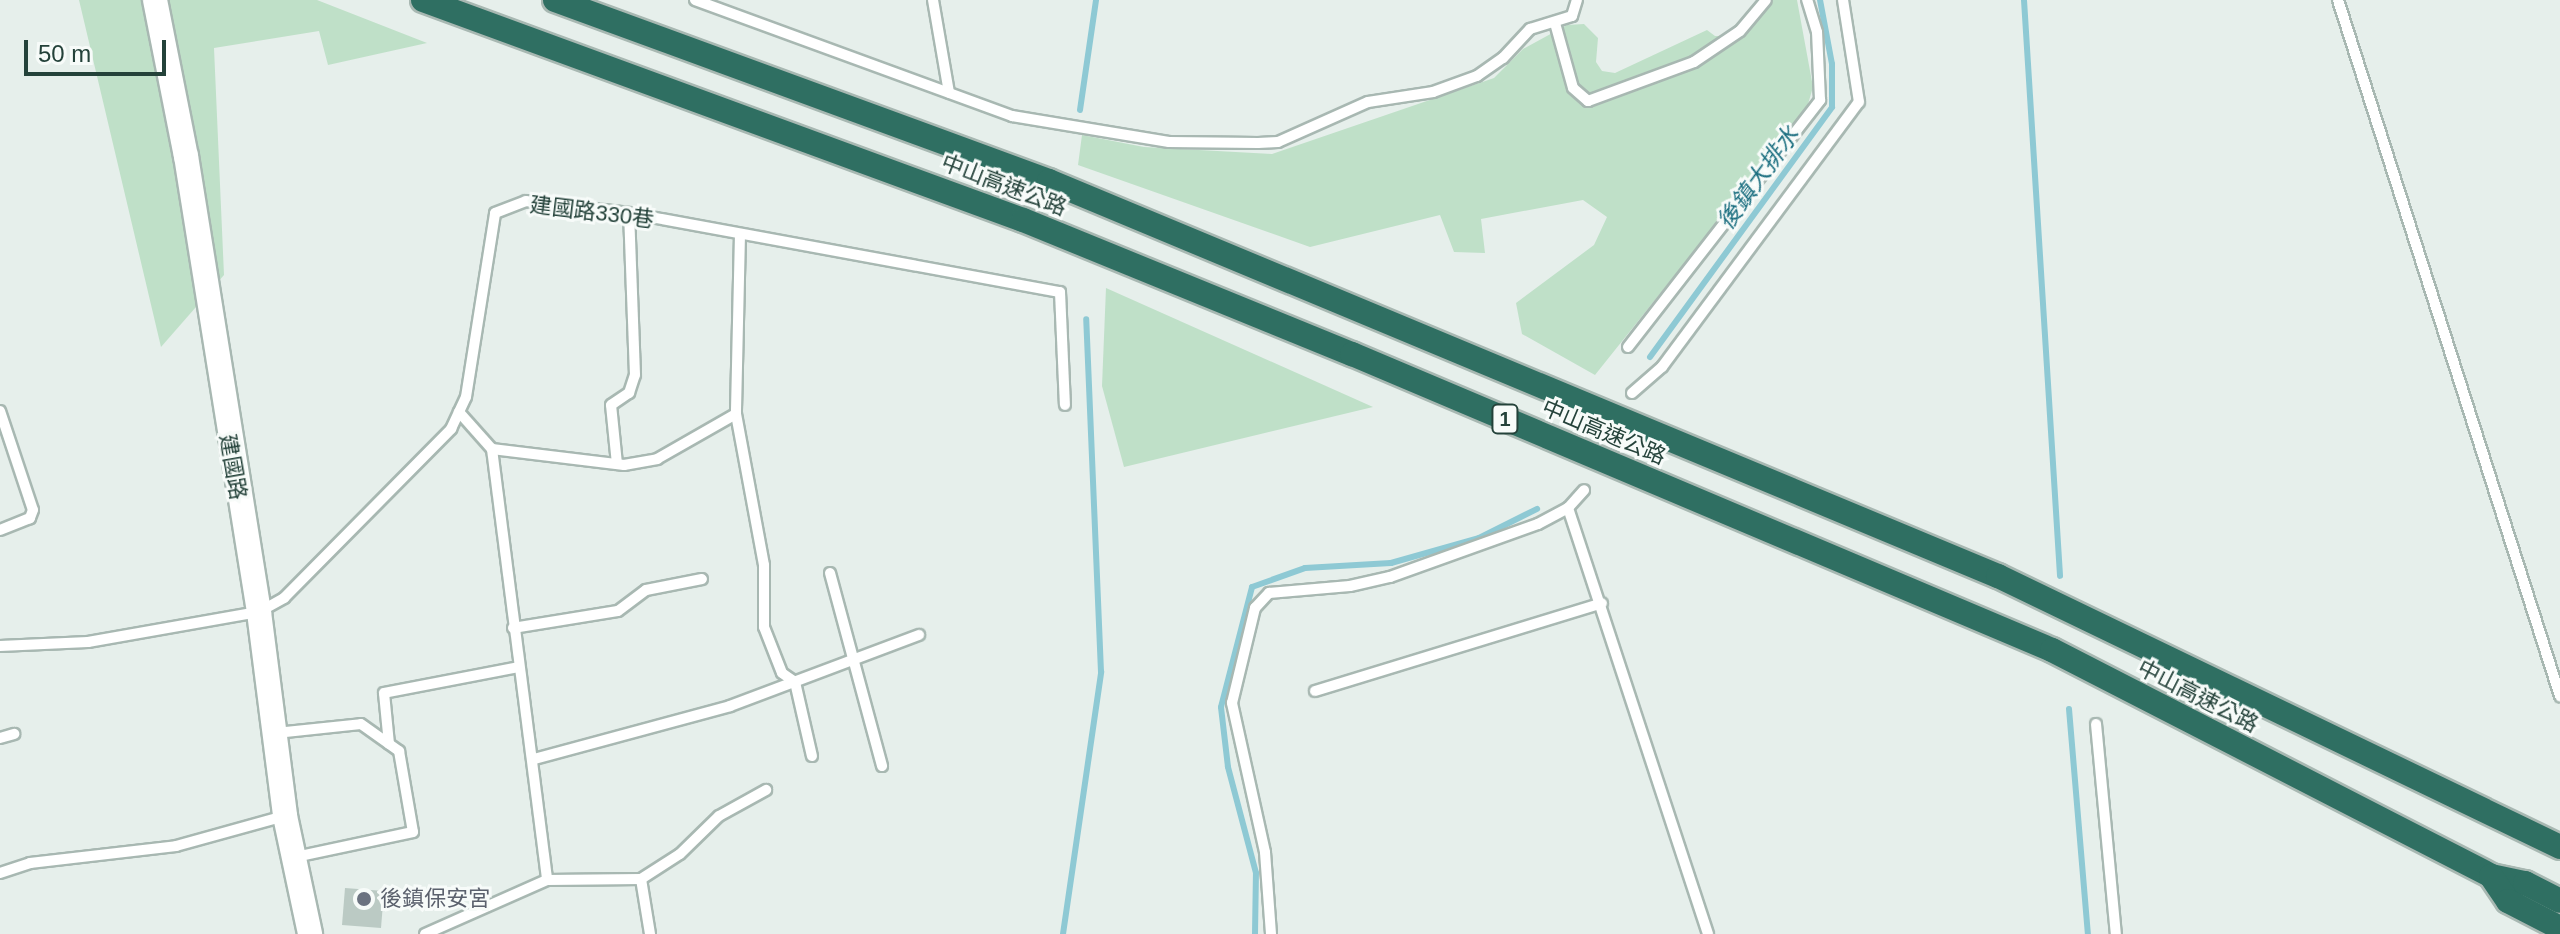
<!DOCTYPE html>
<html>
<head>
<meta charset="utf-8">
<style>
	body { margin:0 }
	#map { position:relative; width:2560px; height:934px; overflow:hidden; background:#e6efeb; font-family:Arial,"Noto Sans TC",sans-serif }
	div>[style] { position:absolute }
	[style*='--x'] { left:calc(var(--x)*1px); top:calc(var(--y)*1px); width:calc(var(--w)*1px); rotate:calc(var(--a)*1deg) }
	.green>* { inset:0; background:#bfe0c8 }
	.stream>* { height:6px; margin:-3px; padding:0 3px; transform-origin:3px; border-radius:3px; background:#8ec9d4 }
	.building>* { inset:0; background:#bbcac4 }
	.roads { filter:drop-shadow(2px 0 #a8b8b2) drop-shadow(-2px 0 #a8b8b2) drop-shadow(0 2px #a8b8b2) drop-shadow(0 -2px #a8b8b2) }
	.service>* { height:10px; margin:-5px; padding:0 5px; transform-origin:5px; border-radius:5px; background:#fff }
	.tertiary>* { height:24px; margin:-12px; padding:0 12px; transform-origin:12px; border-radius:12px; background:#fff }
	.motorway>* { height:24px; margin:-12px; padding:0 12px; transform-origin:12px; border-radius:12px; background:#2f6f62 }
	.dots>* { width:22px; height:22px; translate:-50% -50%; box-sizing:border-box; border:4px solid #f7fbf9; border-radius:50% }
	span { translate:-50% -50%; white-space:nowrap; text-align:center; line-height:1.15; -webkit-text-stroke:6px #f7fbf9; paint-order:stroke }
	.shield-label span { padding:2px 6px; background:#f7fbf9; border:2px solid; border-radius:6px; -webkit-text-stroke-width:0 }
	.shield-label { font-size:20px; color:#24423a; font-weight:700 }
	.street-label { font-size:22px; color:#24423a }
	.worship-label { font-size:22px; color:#5b616d }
	.left { translate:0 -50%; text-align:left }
	.water-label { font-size:24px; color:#1c6f80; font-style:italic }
	.scale { position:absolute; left:24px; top:40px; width:142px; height:36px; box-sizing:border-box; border:4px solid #24423a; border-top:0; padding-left:10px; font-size:24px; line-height:28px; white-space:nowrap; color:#24423a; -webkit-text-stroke:6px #f7fbf9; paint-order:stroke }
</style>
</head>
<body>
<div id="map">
	<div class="green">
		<i style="clip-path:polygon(79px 0,317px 0,427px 43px,328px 65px,319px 31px,214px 48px,224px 275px,161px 347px)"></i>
		<i style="clip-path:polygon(1768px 0,1797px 0,1813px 87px,1806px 111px,1595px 375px,1522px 334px,1516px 303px,1594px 245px,1607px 217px,1583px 200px,1481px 219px,1485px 253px,1454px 252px,1440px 215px,1310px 247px,1078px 165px,1082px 135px,1144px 147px,1272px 154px,1494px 78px,1523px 49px,1567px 25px,1584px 24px,1598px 38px,1596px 62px,1602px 71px,1615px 73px,1707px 30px,1715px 36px,1731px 36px)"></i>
		<i style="clip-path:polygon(1106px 288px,1373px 407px,1124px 467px,1102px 386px)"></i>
	</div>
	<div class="stream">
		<i style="--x:2024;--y:0;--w:577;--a:86.42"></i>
		<i style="--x:1080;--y:110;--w:111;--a:-81.7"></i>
		<i style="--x:1650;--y:357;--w:309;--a:-53.9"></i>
		<i style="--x:1832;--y:107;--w:43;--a:-90"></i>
		<i style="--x:1832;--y:64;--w:65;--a:-100.6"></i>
		<i style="--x:2069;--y:709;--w:226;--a:85.2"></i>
		<i style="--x:1063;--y:934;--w:265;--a:-81.7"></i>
		<i style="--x:1101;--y:672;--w:353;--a:-92.4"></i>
		<i style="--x:1255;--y:934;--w:61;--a:-89.1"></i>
		<i style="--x:1256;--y:873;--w:110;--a:-104.8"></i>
		<i style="--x:1228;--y:767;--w:60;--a:-96.7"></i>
		<i style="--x:1221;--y:707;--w:124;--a:-75.5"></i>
		<i style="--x:1252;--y:587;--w:56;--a:-19.7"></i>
		<i style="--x:1305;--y:568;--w:86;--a:-3.3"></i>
		<i style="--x:1391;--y:563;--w:91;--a:-15.9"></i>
		<i style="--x:1479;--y:538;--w:65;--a:-26.6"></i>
	</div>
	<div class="building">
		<i style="clip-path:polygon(345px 888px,384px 891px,381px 928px,342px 925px)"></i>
	</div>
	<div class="roads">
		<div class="service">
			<i style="--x:695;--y:0;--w:338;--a:20.1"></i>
			<i style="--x:1012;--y:116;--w:159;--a:9.4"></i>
			<i style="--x:1169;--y:142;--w:89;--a:0.6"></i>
			<i style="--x:1258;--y:143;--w:20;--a:-3"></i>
			<i style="--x:1278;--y:142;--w:98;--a:-24"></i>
			<i style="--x:1368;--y:102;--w:66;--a:-8.7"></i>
			<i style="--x:1433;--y:92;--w:47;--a:-20"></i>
			<i style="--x:1477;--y:76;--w:32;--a:-35"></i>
			<i style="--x:1503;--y:58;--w:40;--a:-47"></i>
			<i style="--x:1530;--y:29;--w:44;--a:-17.2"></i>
			<i style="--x:1572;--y:16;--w:17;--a:-73"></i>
			<i style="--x:933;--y:0;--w:94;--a:80.2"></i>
			<i style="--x:2338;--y:0;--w:731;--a:72.31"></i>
			<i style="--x:1555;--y:23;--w:67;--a:74.5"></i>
			<i style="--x:1573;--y:88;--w:20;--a:41"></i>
			<i style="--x:1588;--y:101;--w:113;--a:-20.2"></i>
			<i style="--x:1694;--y:62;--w:55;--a:-34"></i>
			<i style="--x:1740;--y:31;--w:40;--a:-50"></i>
			<i style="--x:740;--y:234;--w:180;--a:91.3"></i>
			<i style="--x:736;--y:414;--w:154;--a:79.5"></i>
			<i style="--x:764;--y:565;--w:62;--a:90"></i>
			<i style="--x:764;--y:627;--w:49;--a:68.6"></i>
			<i style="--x:782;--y:673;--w:16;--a:35"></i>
			<i style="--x:795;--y:682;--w:76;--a:77.1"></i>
			<i style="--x:1628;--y:347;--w:313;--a:-52.1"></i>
			<i style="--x:1820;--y:100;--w:68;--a:-92.5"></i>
			<i style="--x:1817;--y:32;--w:34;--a:-107"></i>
			<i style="--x:1632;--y:393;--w:40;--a:-41"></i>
			<i style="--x:1662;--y:367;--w:330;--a:-53.4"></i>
			<i style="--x:1859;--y:102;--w:103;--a:-98.9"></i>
			<i style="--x:0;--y:411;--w:104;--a:71.6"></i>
			<i style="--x:33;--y:510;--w:9;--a:111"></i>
			<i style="--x:30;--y:518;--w:32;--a:158"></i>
			<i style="--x:459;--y:412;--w:50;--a:48.3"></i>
			<i style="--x:492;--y:449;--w:434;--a:82.7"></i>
			<i style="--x:492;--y:449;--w:133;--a:6.9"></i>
			<i style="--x:624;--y:465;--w:34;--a:-10"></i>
			<i style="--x:657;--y:459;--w:91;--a:-29.7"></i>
			<i style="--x:617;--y:464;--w:59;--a:-95.8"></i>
			<i style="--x:611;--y:405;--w:22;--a:-34"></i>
			<i style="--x:629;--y:393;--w:19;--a:-72"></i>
			<i style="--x:635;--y:375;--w:162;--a:-92.1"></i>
			<i style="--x:1568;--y:508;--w:448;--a:71.8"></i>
			<i style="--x:830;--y:573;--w:200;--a:74.9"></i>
			<i style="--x:513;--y:628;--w:106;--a:-9.2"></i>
			<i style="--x:618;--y:611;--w:35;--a:-37"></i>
			<i style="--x:646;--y:590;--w:57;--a:-11.1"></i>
			<i style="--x:0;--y:646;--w:88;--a:-2.6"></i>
			<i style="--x:88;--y:642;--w:174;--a:-10"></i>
			<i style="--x:259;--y:612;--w:29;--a:-29"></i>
			<i style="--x:284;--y:598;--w:238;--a:-45.3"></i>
			<i style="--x:451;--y:429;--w:35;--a:-65"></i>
			<i style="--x:466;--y:397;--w:186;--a:-81"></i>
			<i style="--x:495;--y:213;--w:33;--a:-21"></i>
			<i style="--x:526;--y:201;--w:104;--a:6.6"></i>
			<i style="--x:629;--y:213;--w:438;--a:10.4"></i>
			<i style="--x:1060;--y:292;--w:113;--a:87.5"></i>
			<i style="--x:1315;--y:691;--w:300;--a:-17"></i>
			<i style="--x:2096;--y:724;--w:211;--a:84.6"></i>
			<i style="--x:276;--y:733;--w:85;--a:-6"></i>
			<i style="--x:361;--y:724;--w:47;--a:35.4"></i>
			<i style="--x:399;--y:751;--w:82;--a:80.2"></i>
			<i style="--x:413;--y:832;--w:121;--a:168"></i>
			<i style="--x:0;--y:738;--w:15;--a:-16"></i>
			<i style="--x:389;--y:744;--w:51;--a:-95.6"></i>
			<i style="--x:384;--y:693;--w:137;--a:-10.9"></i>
			<i style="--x:534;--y:759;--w:203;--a:-15.1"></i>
			<i style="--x:730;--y:706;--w:202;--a:-20.6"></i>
			<i style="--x:0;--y:873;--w:32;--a:-18"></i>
			<i style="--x:30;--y:863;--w:147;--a:-6.6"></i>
			<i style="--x:176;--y:846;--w:112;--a:-15.5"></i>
			<i style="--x:641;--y:879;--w:46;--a:-32.7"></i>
			<i style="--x:680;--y:854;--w:54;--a:-44.3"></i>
			<i style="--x:719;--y:816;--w:54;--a:-29"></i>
			<i style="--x:425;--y:934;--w:133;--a:-23.9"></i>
			<i style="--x:547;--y:880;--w:94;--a:-0.6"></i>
			<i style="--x:641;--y:879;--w:56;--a:80.7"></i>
			<i style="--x:1271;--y:934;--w:82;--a:-94.2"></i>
			<i style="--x:1265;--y:852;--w:153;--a:-102.5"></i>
			<i style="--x:1232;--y:703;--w:98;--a:-76.4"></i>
			<i style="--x:1255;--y:608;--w:21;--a:-47"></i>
			<i style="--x:1269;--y:593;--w:81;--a:-4.9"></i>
			<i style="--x:1350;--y:586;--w:41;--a:-12.7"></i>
			<i style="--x:1390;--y:577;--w:157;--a:-19.7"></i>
			<i style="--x:1538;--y:524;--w:34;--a:-28"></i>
			<i style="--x:1568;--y:508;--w:24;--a:-48"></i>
		</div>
		<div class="tertiary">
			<i style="--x:155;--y:0;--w:159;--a:78.8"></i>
			<i style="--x:186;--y:156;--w:462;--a:80.9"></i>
			<i style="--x:259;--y:612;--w:206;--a:82.7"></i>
			<i style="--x:285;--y:816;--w:121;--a:78"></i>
		</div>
		<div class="motorway">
			<i style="--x:423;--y:0;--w:639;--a:20.14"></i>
			<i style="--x:1023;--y:220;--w:355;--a:22.2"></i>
			<i style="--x:1352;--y:354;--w:760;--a:22.92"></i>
			<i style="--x:2052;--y:650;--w:494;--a:27.2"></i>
			<i style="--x:2491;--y:876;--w:35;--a:12"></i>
			<i style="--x:2525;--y:883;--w:39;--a:27"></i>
			<i style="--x:555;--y:0;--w:526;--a:20.12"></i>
			<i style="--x:1049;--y:181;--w:1028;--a:22.6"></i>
			<i style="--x:1998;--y:576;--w:624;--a:25.74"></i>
			<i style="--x:2491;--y:876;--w:30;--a:56"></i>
			<i style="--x:2508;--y:901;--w:59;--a:27.4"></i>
		</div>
	</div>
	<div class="dots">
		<i style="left:364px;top:899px;background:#6b7280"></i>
	</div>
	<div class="shield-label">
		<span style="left:1505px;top:419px">1</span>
	</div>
	<div class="street-label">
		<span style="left:1004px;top:185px;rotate:21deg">中山高速公路</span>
		<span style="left:592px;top:212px;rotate:7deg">建國路330巷</span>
		<span style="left:1604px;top:432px;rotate:23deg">中山高速公路</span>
		<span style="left:233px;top:467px;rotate:80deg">建國路</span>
		<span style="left:2198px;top:696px;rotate:27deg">中山高速公路</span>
	</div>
	<div class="worship-label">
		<span class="left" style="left:380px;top:899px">後鎮保安宮</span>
	</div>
	<div class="water-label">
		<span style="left:1758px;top:178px;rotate:-54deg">後鎮大排水</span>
	</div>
	<div class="scale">50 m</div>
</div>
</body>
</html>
